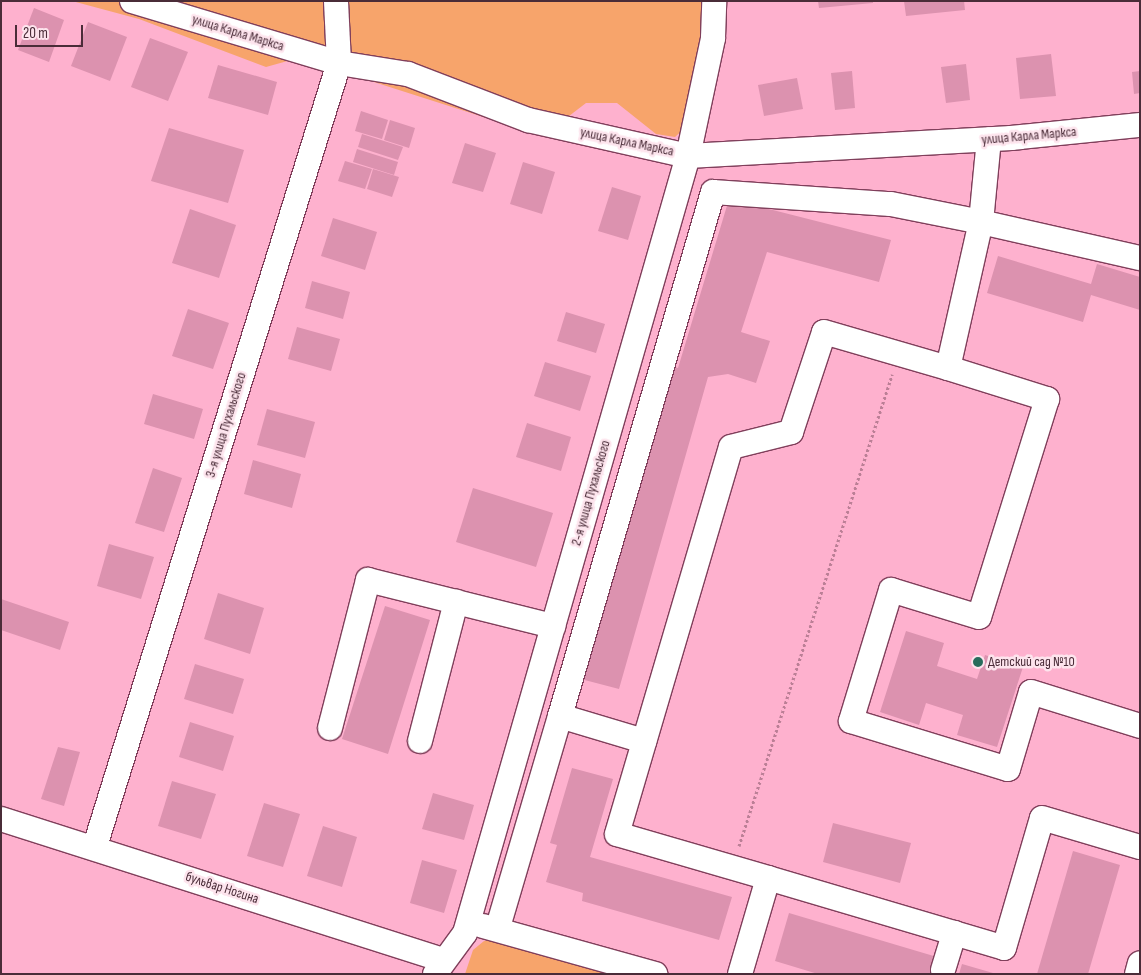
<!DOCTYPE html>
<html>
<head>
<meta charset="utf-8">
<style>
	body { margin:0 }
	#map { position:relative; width:1141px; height:975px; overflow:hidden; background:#feb1ce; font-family:"Sofia Sans Condensed",sans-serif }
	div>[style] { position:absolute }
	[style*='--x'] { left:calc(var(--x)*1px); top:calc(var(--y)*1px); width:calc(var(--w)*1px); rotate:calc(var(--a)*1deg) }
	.green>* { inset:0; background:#f7a46b }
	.building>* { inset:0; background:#dc92af }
	.path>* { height:3px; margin-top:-1.5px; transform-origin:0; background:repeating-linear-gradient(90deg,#bb7f96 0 2.5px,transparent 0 5px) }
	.roads { filter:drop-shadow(1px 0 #803f5b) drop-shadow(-1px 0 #803f5b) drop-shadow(0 1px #803f5b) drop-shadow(0 -1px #803f5b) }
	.minor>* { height:24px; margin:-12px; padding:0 12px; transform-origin:12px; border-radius:12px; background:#fff }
	.dots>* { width:14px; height:14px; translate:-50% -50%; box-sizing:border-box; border:2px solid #fde4ed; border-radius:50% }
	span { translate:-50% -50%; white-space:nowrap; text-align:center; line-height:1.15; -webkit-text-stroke:5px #fde4ed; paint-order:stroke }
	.street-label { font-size:14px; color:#4a2c38 }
	.poi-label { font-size:14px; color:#4a2c38 }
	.left { translate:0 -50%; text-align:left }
	.frame { position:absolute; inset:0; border:2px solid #4a2c38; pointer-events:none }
	.scale { position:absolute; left:15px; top:25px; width:68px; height:22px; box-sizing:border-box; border:2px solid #4a2c38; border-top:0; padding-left:6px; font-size:15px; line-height:18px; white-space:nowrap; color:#4a2c38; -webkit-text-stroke:4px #fde4ed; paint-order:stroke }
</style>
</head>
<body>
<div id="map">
	<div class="green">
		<i style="clip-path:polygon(72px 1px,705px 1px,705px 11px,688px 125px,675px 137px,656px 134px,617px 103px,586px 103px,543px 136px,352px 75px,291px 60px,266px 67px,139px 19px)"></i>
		<i style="clip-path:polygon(506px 936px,631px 974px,465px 974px,473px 950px,484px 941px)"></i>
	</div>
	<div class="building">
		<i style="clip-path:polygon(818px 1px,873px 1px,873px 3px,819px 8px)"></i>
		<i style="clip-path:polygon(904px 1px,964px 1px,965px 10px,906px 16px)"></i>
		<i style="clip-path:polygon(34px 8px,64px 20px,49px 62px,18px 50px)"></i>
		<i style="clip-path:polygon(88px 22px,127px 37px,110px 81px,71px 66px)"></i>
		<i style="clip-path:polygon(150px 38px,188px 52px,168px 101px,131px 87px)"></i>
		<i style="clip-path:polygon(1051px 54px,1056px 96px,1020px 99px,1016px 58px)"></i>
		<i style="clip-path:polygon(966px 64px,970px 100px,946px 103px,941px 67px)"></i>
		<i style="clip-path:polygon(218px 65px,277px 82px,268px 115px,208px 98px)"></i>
		<i style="clip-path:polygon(852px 71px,855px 108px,835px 110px,831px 73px)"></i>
		<i style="clip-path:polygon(1140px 71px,1140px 93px,1134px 94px,1132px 72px)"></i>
		<i style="clip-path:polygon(797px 78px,803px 109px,764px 116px,758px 85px)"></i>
		<i style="clip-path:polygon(361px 111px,388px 120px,382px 139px,355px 131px)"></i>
		<i style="clip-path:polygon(390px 120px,415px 128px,409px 148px,384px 140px)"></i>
		<i style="clip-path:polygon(169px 128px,244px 150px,228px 203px,151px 181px)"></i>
		<i style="clip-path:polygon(362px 134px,403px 147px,398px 160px,358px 147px)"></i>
		<i style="clip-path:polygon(465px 143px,496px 153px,483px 192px,452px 183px)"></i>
		<i style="clip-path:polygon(357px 149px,398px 162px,394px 175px,353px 162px)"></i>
		<i style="clip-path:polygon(345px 161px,372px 169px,365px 189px,338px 181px)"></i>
		<i style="clip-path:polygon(523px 162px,555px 172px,542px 214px,510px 204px)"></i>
		<i style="clip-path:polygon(373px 169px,399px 177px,392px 197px,367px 189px)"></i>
		<i style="clip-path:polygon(612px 187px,641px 196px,628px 240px,598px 231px)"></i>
		<i style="clip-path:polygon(729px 199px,891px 240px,879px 282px,767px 252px,741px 332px,770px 341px,756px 383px,728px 374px,708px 377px,619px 689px,577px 678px,667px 365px,678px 368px)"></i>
		<i style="clip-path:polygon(190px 209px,236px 225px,219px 278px,172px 263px)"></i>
		<i style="clip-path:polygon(333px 218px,377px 232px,365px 270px,321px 256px)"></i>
		<i style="clip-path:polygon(998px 256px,1091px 284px,1097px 264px,1140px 277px,1140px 310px,1091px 295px,1083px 322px,987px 293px)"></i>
		<i style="clip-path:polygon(312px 281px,350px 292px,343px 319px,305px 308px)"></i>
		<i style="clip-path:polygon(188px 309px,229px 323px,213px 369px,172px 356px)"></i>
		<i style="clip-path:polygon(566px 312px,605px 324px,596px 353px,557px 341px)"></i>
		<i style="clip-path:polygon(297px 327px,340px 339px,331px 371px,288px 359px)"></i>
		<i style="clip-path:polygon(545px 362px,591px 376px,580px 411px,534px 396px)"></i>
		<i style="clip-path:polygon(153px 394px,203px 409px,194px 439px,144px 424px)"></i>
		<i style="clip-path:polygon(267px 409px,315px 422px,305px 458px,257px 445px)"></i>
		<i style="clip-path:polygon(527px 423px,571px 437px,561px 471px,516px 457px)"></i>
		<i style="clip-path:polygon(253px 460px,301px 474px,292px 508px,244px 494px)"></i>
		<i style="clip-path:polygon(153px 468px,182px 478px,164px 532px,135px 523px)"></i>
		<i style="clip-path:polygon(473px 488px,553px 513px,536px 567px,456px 542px)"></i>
		<i style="clip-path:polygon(109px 544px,154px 557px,141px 599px,97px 586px)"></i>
		<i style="clip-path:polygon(218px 593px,264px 608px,250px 654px,204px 639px)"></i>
		<i style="clip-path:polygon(1px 599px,69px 622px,60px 650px,1px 630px)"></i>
		<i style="clip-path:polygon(385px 606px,430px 620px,388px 754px,342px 739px)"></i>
		<i style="clip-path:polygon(906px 631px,944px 643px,937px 666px,977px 679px,985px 655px,1023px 667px,997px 747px,957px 735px,963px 715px,926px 703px,919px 725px,880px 712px)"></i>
		<i style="clip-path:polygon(195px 664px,244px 679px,233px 714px,184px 699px)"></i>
		<i style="clip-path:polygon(190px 722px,234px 736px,223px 771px,179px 757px)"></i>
		<i style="clip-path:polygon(58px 747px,80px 752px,64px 806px,41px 799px)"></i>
		<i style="clip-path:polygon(572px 768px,613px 779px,590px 857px,732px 897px,719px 940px,582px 901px,583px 893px,546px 882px,557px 845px,550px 843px)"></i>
		<i style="clip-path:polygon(172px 781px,216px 794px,201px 839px,158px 826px)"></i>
		<i style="clip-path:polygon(433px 793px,474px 805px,464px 840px,422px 829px)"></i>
		<i style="clip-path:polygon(264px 803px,300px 814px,283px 867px,247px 856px)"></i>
		<i style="clip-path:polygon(833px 823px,911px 843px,900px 883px,823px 862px)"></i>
		<i style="clip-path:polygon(323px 826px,357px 837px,342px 887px,307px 876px)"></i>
		<i style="clip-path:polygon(1073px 851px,1120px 865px,1088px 974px,1037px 974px)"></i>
		<i style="clip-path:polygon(422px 860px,457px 870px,444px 913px,410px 903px)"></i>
		<i style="clip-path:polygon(789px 913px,937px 957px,953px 974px,818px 974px,775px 961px)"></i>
		<i style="clip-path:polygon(962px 964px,993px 973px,993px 974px,959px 974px)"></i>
	</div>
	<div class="path">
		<i style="--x:739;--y:846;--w:496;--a:-72"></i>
	</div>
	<div class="roads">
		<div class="minor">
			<i style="--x:132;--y:1;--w:216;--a:16.7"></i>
			<i style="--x:339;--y:63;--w:70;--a:9.1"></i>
			<i style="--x:408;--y:74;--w:129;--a:21"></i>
			<i style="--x:528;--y:120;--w:164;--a:12.7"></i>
			<i style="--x:688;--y:156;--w:324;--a:-3.2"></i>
			<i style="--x:1011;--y:138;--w:130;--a:-5.8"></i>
			<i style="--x:948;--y:368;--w:104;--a:17.4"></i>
			<i style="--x:1047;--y:399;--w:228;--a:107.3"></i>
			<i style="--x:979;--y:617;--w:92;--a:-162.9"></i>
			<i style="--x:891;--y:590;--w:137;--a:107"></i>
			<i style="--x:851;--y:721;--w:164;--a:17"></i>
			<i style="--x:1008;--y:769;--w:80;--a:-73.4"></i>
			<i style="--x:1031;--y:692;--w:114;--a:17.3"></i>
			<i style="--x:560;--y:716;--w:546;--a:-73.72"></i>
			<i style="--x:713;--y:192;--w:178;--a:3.9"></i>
			<i style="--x:891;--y:204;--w:92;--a:11.3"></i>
			<i style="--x:981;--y:222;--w:83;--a:-84.5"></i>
			<i style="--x:330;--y:728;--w:153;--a:-75.6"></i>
			<i style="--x:368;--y:580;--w:191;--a:14"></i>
			<i style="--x:420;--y:741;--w:144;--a:-75.5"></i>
			<i style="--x:1;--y:819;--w:463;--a:17.7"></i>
			<i style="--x:95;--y:846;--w:820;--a:-72.69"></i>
			<i style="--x:339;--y:63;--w:62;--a:-92.8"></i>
			<i style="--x:768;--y:878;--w:246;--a:16.5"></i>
			<i style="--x:1004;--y:948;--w:135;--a:-73.7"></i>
			<i style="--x:1042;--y:818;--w:102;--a:16.5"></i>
			<i style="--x:483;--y:926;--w:179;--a:15.6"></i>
			<i style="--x:498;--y:927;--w:220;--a:-73.6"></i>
			<i style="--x:560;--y:716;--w:88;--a:16.6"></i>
			<i style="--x:943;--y:970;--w:39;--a:-73"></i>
			<i style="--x:435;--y:974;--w:51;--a:-53.8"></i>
			<i style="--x:465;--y:933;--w:808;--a:-73.99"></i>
			<i style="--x:688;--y:156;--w:121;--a:-78"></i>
			<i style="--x:713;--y:38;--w:37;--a:-88"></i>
			<i style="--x:740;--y:974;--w:100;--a:-73.7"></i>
			<i style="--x:768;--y:878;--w:157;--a:-163.8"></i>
			<i style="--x:617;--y:834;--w:403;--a:-73.6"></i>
			<i style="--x:731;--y:447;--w:62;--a:-14"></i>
			<i style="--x:791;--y:432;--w:105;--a:-71.7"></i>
			<i style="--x:824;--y:332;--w:129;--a:16.2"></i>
			<i style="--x:948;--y:368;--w:150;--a:-77.3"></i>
			<i style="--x:981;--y:222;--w:163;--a:12.8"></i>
			<i style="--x:1137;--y:974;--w:11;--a:-75"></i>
		</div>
	</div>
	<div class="dots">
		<i style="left:978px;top:662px;background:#296c5c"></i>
	</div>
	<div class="street-label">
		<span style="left:238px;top:33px;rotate:17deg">улица Карла Маркса</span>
		<span style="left:1029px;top:136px;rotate:-5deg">улица Карла Маркса</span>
		<span style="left:627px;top:142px;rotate:12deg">улица Карла Маркса</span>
		<span style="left:226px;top:425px;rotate:-73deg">3-я улица Пухальского</span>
		<span style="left:591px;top:493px;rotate:-74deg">2-я улица Пухальского</span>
		<span style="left:222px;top:888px;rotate:18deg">бульвар Ногина</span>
	</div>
	<div class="poi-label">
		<span class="left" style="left:988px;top:662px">Детский сад №10</span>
	</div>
	<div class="frame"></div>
	<div class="scale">20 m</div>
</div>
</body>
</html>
